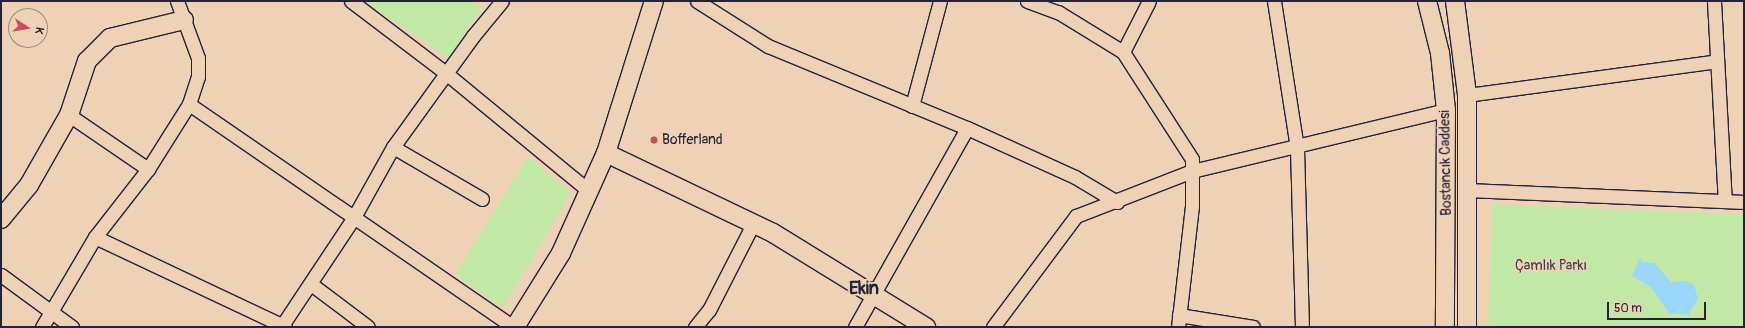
<!DOCTYPE html>
<html>
<head>
<meta charset="utf-8">
<style>
	body { margin:0 }
	#map { position:relative; width:1745px; height:328px; overflow:hidden; background:#efd2b6; font-family:Pangolin,sans-serif }
	div>[style] { position:absolute }
	[style*='--x'] { left:calc(var(--x)*1px); top:calc(var(--y)*1px); width:calc(var(--w)*1px); rotate:calc(var(--a)*1deg) }
	.green>* { inset:0; background:#c1e9a5 }
	.water>* { inset:0; background:#9ad7fb }
	.roads { filter:drop-shadow(1px 0 #22223b) drop-shadow(-1px 0 #22223b) drop-shadow(0 1px #22223b) drop-shadow(0 -1px #22223b) }
	.street>* { height:13px; margin:-6.5px; padding:0 6.5px; transform-origin:6.5px; border-radius:6.5px; background:#efd2b6 }
	.secondary>* { height:18px; margin:-9px; padding:0 9px; transform-origin:9px; border-radius:9px; background:#efd2b6 }
	.dots>* { width:11px; height:11px; translate:-50% -50%; box-sizing:border-box; border:2px solid #efd2b6; border-radius:50% }
	span { translate:-50% -50%; white-space:nowrap; text-align:center; line-height:1.15; -webkit-text-stroke:3.5px #efd2b6; paint-order:stroke }
	.poi-label { font-size:14px; color:#22223b }
	.left { translate:0 -50%; text-align:left }
	.street-label { font-size:14px; color:#22223b }
	.park-label { font-size:14px; color:#3a404b }
	.district-label { font-size:18px; color:#22223b; font-weight:700 }
	.frame { position:absolute; inset:0; border:2px solid #22223b; pointer-events:none }
	.north { position:absolute; left:8px; top:8px; width:40px; height:40px; box-sizing:border-box; background:#efd2b6; border:1px solid #9d8c85; border-radius:50%; rotate:102deg; font-size:11px; font-weight:700; line-height:16px; text-align:center; color:#22223b }
	.north::after { content:''; display:block; margin:auto; width:14px; height:18px; background:#d1495b; clip-path:polygon(50% 0,100% 100%,50% 72%,0 100%) }
	.scale { position:absolute; left:1607px; top:302px; width:99px; height:18px; box-sizing:border-box; border:2px solid #22223b; border-top:0; padding-left:5px; font-size:12px; line-height:14px; white-space:nowrap; color:#22223b; -webkit-text-stroke:3px #efd2b6; paint-order:stroke }
</style>
</head>
<body>
<div id="map">
	<div class="green">
		<i style="clip-path:polygon(365px 1px,469px 1px,482px 7px,448px 58px)"></i>
		<i style="clip-path:polygon(528px 157px,571px 193px,503px 308px,455px 274px)"></i>
		<i style="clip-path:polygon(1492px 204px,1744px 214px,1744px 327px,1493px 327px,1488px 322px)"></i>
	</div>
	<div class="water">
		<i style="clip-path:polygon(1640px 258px,1642px 262px,1655px 263px,1671px 282px,1687px 281px,1694px 285px,1698px 299px,1688px 315px,1669px 313px,1651px 287px,1632px 276px)"></i>
	</div>
	<div class="roads">
		<div class="street">
			<i style="--x:351;--y:1;--w:121;--a:37.2"></i>
			<i style="--x:447;--y:74;--w:184;--a:39.5"></i>
			<i style="--x:697;--y:1;--w:84;--a:32.4"></i>
			<i style="--x:768;--y:46;--w:215;--a:22.4"></i>
			<i style="--x:967;--y:128;--w:119;--a:24.4"></i>
			<i style="--x:1075;--y:177;--w:49;--a:30.8"></i>
			<i style="--x:1027;--y:1;--w:33;--a:20"></i>
			<i style="--x:1058;--y:12;--w:76;--a:31.6"></i>
			<i style="--x:1123;--y:52;--w:127;--a:57.2"></i>
			<i style="--x:1192;--y:159;--w:47;--a:90"></i>
			<i style="--x:1192;--y:206;--w:122;--a:96.6"></i>
			<i style="--x:1274;--y:1;--w:149;--a:81.1"></i>
			<i style="--x:1297;--y:148;--w:179;--a:88.4"></i>
			<i style="--x:1714;--y:1;--w:200;--a:86.9"></i>
			<i style="--x:1123;--y:52;--w:57;--a:-63"></i>
			<i style="--x:1467;--y:95;--w:252;--a:-7.7"></i>
			<i style="--x:189;--y:104;--w:393;--a:34.5"></i>
			<i style="--x:912;--y:106;--w:109;--a:-75.1"></i>
			<i style="--x:69;--y:115;--w:96;--a:34.4"></i>
			<i style="--x:393;--y:147;--w:103;--a:30.3"></i>
			<i style="--x:1468;--y:190;--w:276;--a:2.5"></i>
			<i style="--x:95;--y:237;--w:210;--a:25.3"></i>
			<i style="--x:1;--y:275;--w:88;--a:36.2"></i>
			<i style="--x:311;--y:284;--w:71;--a:37"></i>
			<i style="--x:1179;--y:315;--w:75;--a:9.2"></i>
			<i style="--x:42;--y:327;--w:104;--a:-59.5"></i>
			<i style="--x:95;--y:237;--w:86;--a:-52.1"></i>
			<i style="--x:148;--y:169;--w:77;--a:-57.8"></i>
			<i style="--x:189;--y:104;--w:28;--a:-72"></i>
			<i style="--x:198;--y:77;--w:19;--a:-90"></i>
			<i style="--x:198;--y:58;--w:61;--a:-110.2"></i>
			<i style="--x:281;--y:327;--w:132;--a:-56.4"></i>
			<i style="--x:354;--y:217;--w:80;--a:-60.9"></i>
			<i style="--x:393;--y:147;--w:137;--a:-54.2"></i>
			<i style="--x:473;--y:36;--w:45;--a:-50.4"></i>
			<i style="--x:695;--y:327;--w:22;--a:-51"></i>
			<i style="--x:709;--y:310;--w:97;--a:-62.9"></i>
			<i style="--x:855;--y:327;--w:228;--a:-60.6"></i>
			<i style="--x:993;--y:327;--w:139;--a:-53.2"></i>
			<i style="--x:1076;--y:216;--w:124;--a:-21.2"></i>
			<i style="--x:1192;--y:171;--w:261;--a:-13.5"></i>
		</div>
		<div class="secondary">
			<i style="--x:1427;--y:1;--w:54;--a:76"></i>
			<i style="--x:1440;--y:53;--w:57;--a:84"></i>
			<i style="--x:1446;--y:110;--w:217;--a:90.3"></i>
			<i style="--x:1455;--y:1;--w:95;--a:82.7"></i>
			<i style="--x:1467;--y:95;--w:232;--a:90"></i>
			<i style="--x:606;--y:153;--w:185;--a:25.6"></i>
			<i style="--x:773;--y:233;--w:180;--a:31.6"></i>
			<i style="--x:1;--y:219;--w:44;--a:-50.5"></i>
			<i style="--x:29;--y:185;--w:81;--a:-60.3"></i>
			<i style="--x:69;--y:115;--w:57;--a:-71.6"></i>
			<i style="--x:87;--y:61;--w:33;--a:-45"></i>
			<i style="--x:110;--y:38;--w:76;--a:-13.7"></i>
			<i style="--x:515;--y:327;--w:87;--a:-58.1"></i>
			<i style="--x:561;--y:253;--w:110;--a:-65.8"></i>
			<i style="--x:606;--y:153;--w:159;--a:-72.5"></i>
		</div>
	</div>
	<div class="dots">
		<i style="left:654px;top:140px;background:#d1495b"></i>
	</div>
	<div class="poi-label">
		<span class="left" style="left:662px;top:140px">Bofferland</span>
	</div>
	<div class="street-label">
		<span style="left:1446px;top:163px;rotate:-91deg">Bostancık Caddesi</span>
	</div>
	<div class="park-label">
		<span style="left:1551px;top:266px">Çamlık Parkı</span>
	</div>
	<div class="district-label">
		<span style="left:864px;top:289px">Ekin</span>
	</div>
	<div class="frame"></div>
	<div class="north">K</div>
	<div class="scale">50 m</div>
</div>
</body>
</html>
